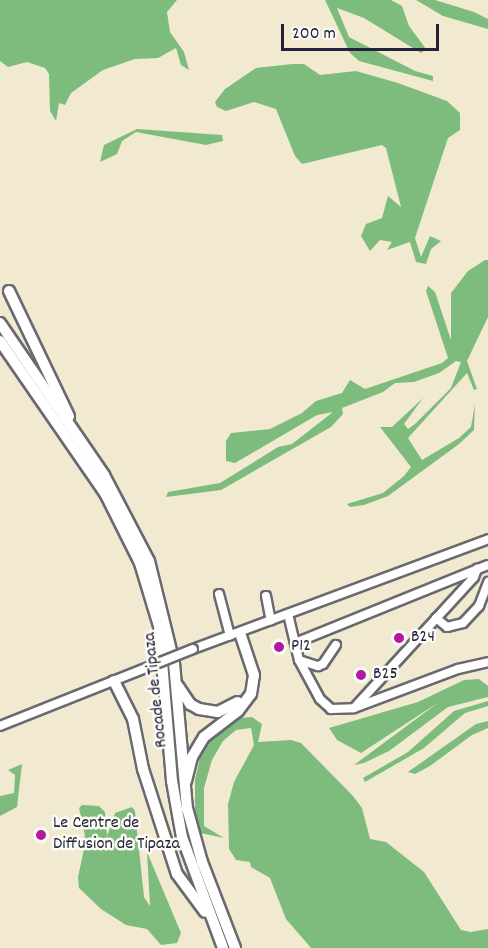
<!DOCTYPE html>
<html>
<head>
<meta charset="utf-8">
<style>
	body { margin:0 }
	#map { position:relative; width:488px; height:948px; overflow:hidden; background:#f1ead1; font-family:Dekko,sans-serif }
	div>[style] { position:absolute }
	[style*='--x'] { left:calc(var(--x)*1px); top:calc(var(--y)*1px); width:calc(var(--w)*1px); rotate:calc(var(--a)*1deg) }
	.forest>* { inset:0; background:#7ebc7d }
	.roads { filter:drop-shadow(2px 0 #6a6870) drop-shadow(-2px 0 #6a6870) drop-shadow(0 2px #6a6870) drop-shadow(0 -2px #6a6870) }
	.minor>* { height:8px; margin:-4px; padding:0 4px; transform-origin:4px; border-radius:4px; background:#fff }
	.highway>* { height:10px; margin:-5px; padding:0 5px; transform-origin:5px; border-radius:5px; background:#fff }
	.bridges { filter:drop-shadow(2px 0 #6a6870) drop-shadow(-2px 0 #6a6870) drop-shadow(0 2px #6a6870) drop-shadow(0 -2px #6a6870) }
	.minor-bridge>* { height:8px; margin:-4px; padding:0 4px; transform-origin:4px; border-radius:4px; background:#fff }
	.dots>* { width:16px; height:16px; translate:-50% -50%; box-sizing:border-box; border:3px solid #fdfcf7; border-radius:50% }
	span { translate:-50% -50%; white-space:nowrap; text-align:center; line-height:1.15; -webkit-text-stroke:5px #fdfcf7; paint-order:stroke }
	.poi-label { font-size:18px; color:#22223b }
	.left { translate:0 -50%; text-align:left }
	.street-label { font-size:18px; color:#22223b }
	.scale { position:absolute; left:281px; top:24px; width:158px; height:27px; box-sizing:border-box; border:3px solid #22223b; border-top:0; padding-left:8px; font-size:18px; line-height:21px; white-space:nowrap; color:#22223b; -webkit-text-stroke:4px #fdfcf7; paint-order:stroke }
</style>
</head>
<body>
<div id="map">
	<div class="forest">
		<i style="clip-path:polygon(0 0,177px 0,167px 12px,170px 32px,184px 52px,189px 70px,181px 65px,176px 48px,158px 58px,135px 59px,103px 70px,71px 93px,65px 105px,59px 103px,56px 121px,50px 111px,49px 74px,45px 68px,27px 62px,8px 67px,0 61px)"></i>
		<i style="clip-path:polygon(325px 0,391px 0,402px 6px,409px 26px,426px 49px,421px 53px,364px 18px,337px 8px,349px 37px,415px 71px,433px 76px,433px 81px,359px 61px,350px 53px)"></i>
		<i style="clip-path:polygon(416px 0,435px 0,474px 12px,488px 19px,488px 29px,443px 16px)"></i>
		<i style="clip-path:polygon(292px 64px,304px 64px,320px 75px,356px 71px,398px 83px,447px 101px,460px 113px,460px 130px,448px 138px,415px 238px,421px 257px,430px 236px,441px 241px,431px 249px,426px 264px,416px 262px,410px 242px,387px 250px,392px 242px,380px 240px,370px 251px,361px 236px,366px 224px,382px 218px,388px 196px,401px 207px,386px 148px,382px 145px,302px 164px,295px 156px,276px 109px,254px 102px,226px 111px,217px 107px,215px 102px,225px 89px,256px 68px)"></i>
		<i style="clip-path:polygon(137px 129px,222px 135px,223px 141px,206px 145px,136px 132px,122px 141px,117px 154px,100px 162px,104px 145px)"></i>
		<i style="clip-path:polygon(485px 260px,488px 260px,488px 317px,467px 361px,477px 389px,474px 390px,467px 373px,408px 438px,422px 460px,459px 438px,471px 427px,475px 404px,474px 430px,459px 444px,388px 496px,364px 505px,350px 507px,347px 504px,383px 493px,404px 476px,411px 467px,380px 427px,392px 427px,423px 398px,404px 424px,408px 429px,415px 424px,451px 388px,461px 362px,456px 361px,439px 373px,414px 382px,395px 383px,383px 392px,342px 408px,343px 414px,331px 427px,221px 490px,166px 497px,168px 492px,220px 483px,278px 447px,292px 444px,333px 412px,317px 415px,235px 463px,226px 461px,226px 441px,231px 433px,270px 429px,302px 413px,316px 401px,342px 393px,350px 380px,365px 389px,442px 363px,448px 358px,426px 291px,428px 286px,435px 292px,451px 340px,451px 293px,468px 271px)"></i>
		<i style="clip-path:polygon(479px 679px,488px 686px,488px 697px,448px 707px,389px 751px,364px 763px,354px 765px,439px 702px,361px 753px,337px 740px,329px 728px,418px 702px,464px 680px)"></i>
		<i style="clip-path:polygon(488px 701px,488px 706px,465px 713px,424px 748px,365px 782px,363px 778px,408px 752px,454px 711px)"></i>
		<i style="clip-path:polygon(252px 717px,262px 724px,258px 742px,291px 740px,301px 743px,353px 796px,362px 808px,370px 839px,386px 842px,424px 872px,461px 930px,471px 932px,488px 929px,488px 948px,311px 948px,286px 919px,270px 878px,251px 867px,250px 862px,236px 860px,229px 849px,228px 804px,234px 782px,254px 745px,251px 728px,236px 730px,223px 741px,212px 760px,204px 788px,204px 826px,224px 838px,200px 833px,195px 825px,195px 780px,200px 757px,214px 736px,240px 718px)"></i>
		<i style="clip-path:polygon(488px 721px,488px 728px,472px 735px,430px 766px,415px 774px,408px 772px,476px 724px)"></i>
		<i style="clip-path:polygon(22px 764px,17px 807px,0 816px,0 796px,14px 793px,15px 775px,8px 770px)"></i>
		<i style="clip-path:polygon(82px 805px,99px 806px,105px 812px,107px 836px,115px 813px,132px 807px,135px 811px,144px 897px,150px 906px,147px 852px,181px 933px,177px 943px,161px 945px,147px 929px,126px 925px,101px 909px,79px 888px,78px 877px,84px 849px,80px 842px,85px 836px,79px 808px)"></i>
	</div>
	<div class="roads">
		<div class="minor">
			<i style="--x:219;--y:594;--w:43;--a:75.3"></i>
			<i style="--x:266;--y:596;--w:25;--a:79"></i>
			<i style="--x:288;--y:614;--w:47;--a:76.6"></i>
			<i style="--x:299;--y:660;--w:44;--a:61.7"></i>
			<i style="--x:320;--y:699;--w:15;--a:42"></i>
			<i style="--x:331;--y:709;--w:23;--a:-2"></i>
			<i style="--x:354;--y:708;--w:111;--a:-20.6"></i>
			<i style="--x:458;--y:669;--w:31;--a:-13"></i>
			<i style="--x:436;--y:618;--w:14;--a:39"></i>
			<i style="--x:447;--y:627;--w:16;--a:-14"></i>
			<i style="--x:463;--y:623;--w:23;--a:-47"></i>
			<i style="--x:479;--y:606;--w:26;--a:-69"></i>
			<i style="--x:295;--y:643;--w:208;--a:-22"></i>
			<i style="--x:193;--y:649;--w:315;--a:-20.4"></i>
			<i style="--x:299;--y:660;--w:20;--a:18"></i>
			<i style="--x:318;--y:666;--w:5;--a:-22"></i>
			<i style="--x:323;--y:664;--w:23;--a:-56"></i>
			<i style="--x:355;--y:707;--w:176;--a:-47.5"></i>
			<i style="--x:474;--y:577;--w:9;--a:-69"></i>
			<i style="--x:0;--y:726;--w:165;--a:-21.7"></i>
		</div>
		<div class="highway">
			<i style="--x:9;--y:291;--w:139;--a:64.4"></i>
			<i style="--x:0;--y:323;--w:184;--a:55.6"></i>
			<i style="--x:104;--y:475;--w:97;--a:62.4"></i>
			<i style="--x:149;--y:561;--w:105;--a:76.2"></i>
			<i style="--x:174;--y:663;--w:146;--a:84.9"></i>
			<i style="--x:187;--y:808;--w:56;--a:74.5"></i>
			<i style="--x:202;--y:862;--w:92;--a:69"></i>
			<i style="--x:0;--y:341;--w:185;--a:55.4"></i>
			<i style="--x:105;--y:493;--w:78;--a:63.4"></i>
			<i style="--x:140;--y:563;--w:66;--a:73.2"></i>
			<i style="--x:159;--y:626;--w:156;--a:85.2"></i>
			<i style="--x:172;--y:781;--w:57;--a:79.9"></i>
			<i style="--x:182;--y:837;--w:118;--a:69.7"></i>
			<i style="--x:114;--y:681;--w:42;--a:63.4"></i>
			<i style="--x:133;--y:719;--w:51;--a:78.7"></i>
			<i style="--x:143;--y:769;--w:110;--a:72.1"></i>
			<i style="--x:177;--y:874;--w:47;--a:53.6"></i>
			<i style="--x:178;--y:686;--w:22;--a:56"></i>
			<i style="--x:190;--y:704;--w:10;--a:29"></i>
			<i style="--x:199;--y:709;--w:19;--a:9"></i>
			<i style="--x:218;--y:712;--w:22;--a:-27"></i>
			<i style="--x:186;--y:781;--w:25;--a:-76"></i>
			<i style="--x:192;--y:757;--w:23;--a:-59"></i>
			<i style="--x:204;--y:737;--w:43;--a:-37.4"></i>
			<i style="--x:238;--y:711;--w:21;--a:-53"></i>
			<i style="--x:251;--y:694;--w:19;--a:-81"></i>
			<i style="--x:254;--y:675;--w:44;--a:-108.4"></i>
		</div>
	</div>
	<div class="bridges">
		<div class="minor-bridge">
			<i style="--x:153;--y:665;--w:43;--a:-21.8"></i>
		</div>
	</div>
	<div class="dots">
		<i style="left:399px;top:638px;background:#b5179e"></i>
		<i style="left:279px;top:647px;background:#b5179e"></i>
		<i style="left:361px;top:675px;background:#b5179e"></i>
		<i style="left:41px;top:835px;background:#b5179e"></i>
	</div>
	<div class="poi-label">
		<span class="left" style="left:411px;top:638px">B24</span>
		<span class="left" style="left:291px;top:647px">P12</span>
		<span class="left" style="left:373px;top:675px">B25</span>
		<span class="left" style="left:53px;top:835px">Le Centre de<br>Diffusion de Tipaza</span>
	</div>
	<div class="street-label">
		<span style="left:157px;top:690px;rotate:-96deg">Rocade de Tipaza</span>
	</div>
	<div class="scale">200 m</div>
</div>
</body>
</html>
